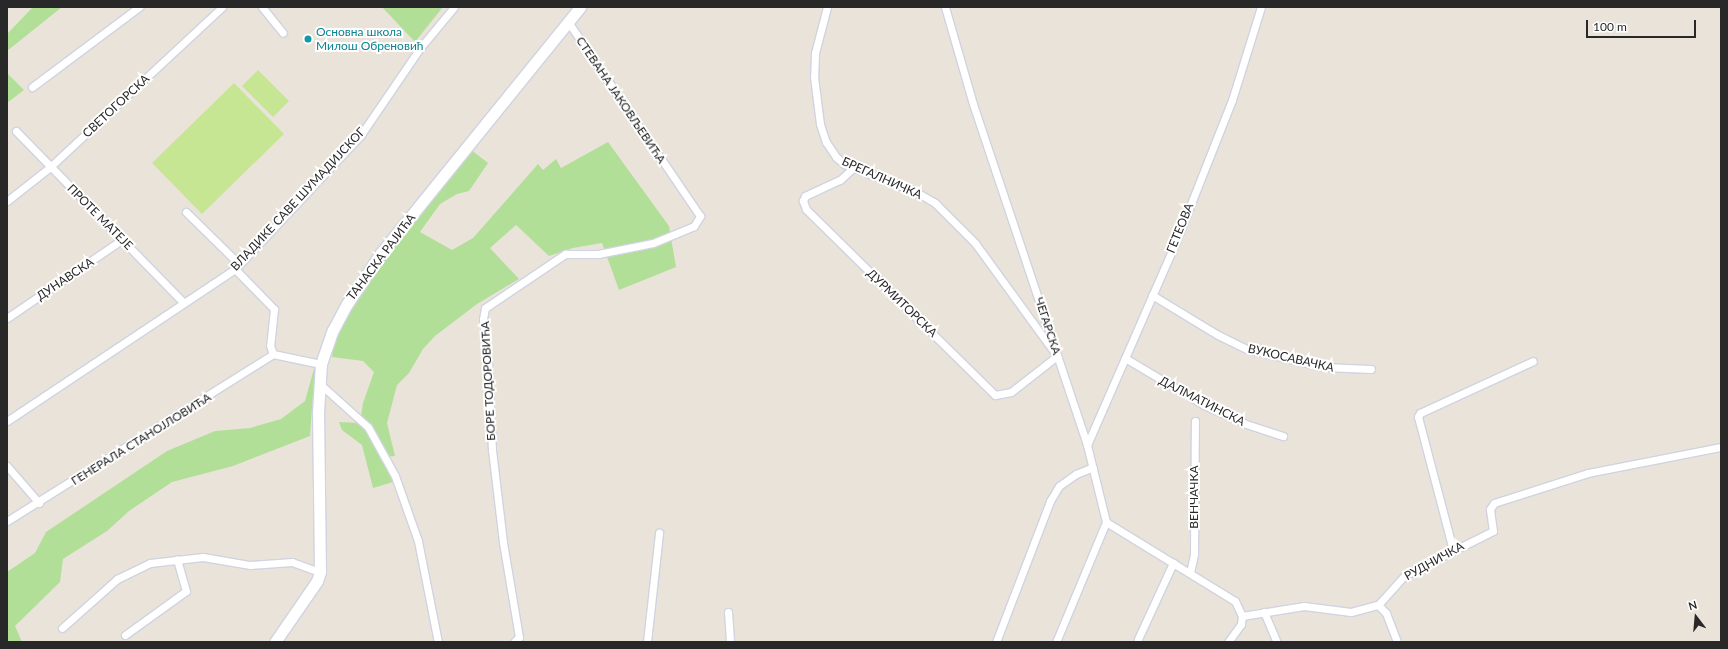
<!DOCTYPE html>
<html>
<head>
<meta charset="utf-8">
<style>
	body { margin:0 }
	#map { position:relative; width:1728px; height:649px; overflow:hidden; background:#eae3da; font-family:Lato,sans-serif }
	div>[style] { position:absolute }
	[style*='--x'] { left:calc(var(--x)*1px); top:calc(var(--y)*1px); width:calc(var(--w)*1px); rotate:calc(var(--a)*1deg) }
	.green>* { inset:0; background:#b2df98 }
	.pitch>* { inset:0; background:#c6e694 }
	.roads { filter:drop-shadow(1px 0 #d0d3e1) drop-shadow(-1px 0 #d0d3e1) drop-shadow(0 1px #d0d3e1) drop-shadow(0 -1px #d0d3e1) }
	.street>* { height:7px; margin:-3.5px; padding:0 3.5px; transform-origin:3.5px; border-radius:3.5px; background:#fff }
	.secondary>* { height:11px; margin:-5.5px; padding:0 5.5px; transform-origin:5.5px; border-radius:5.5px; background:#fff }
	.dots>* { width:11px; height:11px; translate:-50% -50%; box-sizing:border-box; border:2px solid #fff; border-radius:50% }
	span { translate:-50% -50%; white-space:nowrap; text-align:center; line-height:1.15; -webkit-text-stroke:4px #fff; paint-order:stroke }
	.culture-label { font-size:12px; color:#0d838f }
	.left { translate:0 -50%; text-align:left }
	.street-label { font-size:12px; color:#282828 }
	.frame { position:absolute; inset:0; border:8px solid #282828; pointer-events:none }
	.north { position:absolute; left:1676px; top:597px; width:40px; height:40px; -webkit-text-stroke:3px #fff; paint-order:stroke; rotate:344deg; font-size:11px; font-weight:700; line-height:16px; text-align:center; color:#282828 }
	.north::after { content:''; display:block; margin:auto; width:14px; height:18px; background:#282828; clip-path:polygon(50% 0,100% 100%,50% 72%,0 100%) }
	.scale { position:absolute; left:1586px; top:20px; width:110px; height:18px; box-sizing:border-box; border:2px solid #282828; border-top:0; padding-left:5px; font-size:12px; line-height:14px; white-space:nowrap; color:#282828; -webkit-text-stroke:3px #fff; paint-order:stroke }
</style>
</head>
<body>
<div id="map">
	<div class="green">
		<i style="clip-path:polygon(33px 7px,62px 7px,7px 51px,7px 34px)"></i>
		<i style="clip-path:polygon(382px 7px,443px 7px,415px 42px)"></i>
		<i style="clip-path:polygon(7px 73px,24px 90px,7px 103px)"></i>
		<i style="clip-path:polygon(608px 142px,669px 226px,676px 267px,619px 290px,602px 243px,573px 248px,549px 256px,516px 225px,490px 248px,519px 279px,477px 304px,435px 336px,423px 349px,409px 373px,397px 385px,387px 423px,395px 456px,379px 457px,388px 469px,393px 482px,373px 488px,362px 445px,342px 430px,339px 422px,360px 423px,363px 403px,374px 372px,363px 361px,332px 357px,334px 343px,347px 306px,376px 261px,470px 149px,488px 163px,469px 191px,457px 194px,440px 204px,420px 232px,452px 250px,473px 238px,538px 164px,543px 170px,556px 159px,561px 168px)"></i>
		<i style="clip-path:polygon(315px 365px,310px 436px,233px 466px,172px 482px,129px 511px,107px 531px,63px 559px,60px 582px,15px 626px,22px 642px,7px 642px,7px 572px,35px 553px,46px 532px,167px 451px,215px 431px,250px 428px,281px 419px,305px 401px)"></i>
	</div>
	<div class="pitch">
		<i style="clip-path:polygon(258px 70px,289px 101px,273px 117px,242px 86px)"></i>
		<i style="clip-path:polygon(234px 83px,284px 134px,202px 214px,152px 163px)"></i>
	</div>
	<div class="roads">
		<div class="street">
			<i style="--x:262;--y:7;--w:33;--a:51"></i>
			<i style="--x:827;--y:7;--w:48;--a:104.6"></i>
			<i style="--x:815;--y:53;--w:24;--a:92"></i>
			<i style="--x:814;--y:77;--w:47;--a:82.7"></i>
			<i style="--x:820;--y:124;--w:19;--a:72"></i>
			<i style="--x:826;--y:142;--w:18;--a:56"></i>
			<i style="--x:836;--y:157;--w:11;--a:41"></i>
			<i style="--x:844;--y:164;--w:10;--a:17"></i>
			<i style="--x:854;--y:167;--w:7;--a:27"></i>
			<i style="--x:860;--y:170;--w:34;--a:23"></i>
			<i style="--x:891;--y:183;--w:21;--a:17"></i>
			<i style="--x:911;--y:189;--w:28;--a:30"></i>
			<i style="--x:935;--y:203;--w:57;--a:45"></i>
			<i style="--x:975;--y:243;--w:140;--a:54"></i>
			<i style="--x:1057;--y:356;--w:58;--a:142"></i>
			<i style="--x:1011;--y:392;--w:16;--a:169"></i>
			<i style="--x:995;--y:395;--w:265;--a:-135.5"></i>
			<i style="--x:806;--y:209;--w:9;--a:-111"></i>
			<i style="--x:803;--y:201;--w:5;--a:-68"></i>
			<i style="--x:805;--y:196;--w:38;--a:-25"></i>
			<i style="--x:840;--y:180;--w:19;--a:-43"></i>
			<i style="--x:945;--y:7;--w:101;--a:73.9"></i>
			<i style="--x:973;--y:104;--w:360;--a:71.5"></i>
			<i style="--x:1087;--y:445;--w:79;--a:76.1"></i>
			<i style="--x:1106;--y:522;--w:130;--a:112.6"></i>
			<i style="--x:32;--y:87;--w:134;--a:-36.8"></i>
			<i style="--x:16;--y:131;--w:240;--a:45.7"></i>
			<i style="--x:7;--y:201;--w:55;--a:-38.3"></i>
			<i style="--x:50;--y:167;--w:235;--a:-42.9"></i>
			<i style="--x:186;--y:212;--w:74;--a:44.5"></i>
			<i style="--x:235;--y:269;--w:56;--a:45.7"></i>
			<i style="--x:274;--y:309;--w:36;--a:96"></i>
			<i style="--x:270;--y:345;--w:9;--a:72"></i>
			<i style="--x:273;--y:354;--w:49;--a:11.8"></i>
			<i style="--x:1152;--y:295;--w:77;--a:31.2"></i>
			<i style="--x:1218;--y:335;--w:32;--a:26"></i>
			<i style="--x:1247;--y:349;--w:79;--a:13.2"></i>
			<i style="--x:1324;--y:367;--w:47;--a:2.4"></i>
			<i style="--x:7;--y:318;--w:140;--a:-34.3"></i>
			<i style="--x:1125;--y:358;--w:92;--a:30.7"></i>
			<i style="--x:1204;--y:405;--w:46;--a:24.3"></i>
			<i style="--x:1246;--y:424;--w:39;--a:18"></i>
			<i style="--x:320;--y:384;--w:64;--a:41.9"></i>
			<i style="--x:368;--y:427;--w:56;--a:61.1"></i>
			<i style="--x:395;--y:476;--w:69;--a:70.5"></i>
			<i style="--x:418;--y:541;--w:103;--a:78.8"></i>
			<i style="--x:7;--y:421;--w:274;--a:-33.7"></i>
			<i style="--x:235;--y:269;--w:183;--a:-46.8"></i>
			<i style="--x:360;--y:136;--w:107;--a:-55.7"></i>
			<i style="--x:420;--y:48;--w:53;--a:-50.3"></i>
			<i style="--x:1087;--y:445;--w:219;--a:-66.4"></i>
			<i style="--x:1175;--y:244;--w:155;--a:-68.4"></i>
			<i style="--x:1232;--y:100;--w:97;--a:-72.7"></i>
			<i style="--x:7;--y:466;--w:49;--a:49.1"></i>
			<i style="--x:7;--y:521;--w:314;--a:-32.1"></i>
			<i style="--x:1106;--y:522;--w:151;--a:31.5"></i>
			<i style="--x:1235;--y:601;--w:17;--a:65"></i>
			<i style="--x:1453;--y:550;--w:138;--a:-104.7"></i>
			<i style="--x:1418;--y:417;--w:4;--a:-63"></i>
			<i style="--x:1420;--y:413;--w:124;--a:-24.7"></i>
			<i style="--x:1190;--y:573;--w:19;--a:-78"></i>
			<i style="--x:1194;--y:554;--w:133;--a:-89.6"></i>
			<i style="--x:1378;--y:605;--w:11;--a:45"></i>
			<i style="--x:1386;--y:613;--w:31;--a:69"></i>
			<i style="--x:728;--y:612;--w:30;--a:86"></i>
			<i style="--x:1264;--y:612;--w:33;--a:67"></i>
			<i style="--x:1242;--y:616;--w:63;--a:-9.2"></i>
			<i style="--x:1304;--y:606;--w:47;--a:7.3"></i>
			<i style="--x:1351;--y:612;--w:28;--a:-15"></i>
			<i style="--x:1378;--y:605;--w:40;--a:-48"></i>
			<i style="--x:1405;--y:575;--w:98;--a:-26.6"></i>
			<i style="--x:1493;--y:531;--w:22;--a:-98"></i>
			<i style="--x:1490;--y:509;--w:7;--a:-56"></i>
			<i style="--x:1494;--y:503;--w:99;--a:-17.7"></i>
			<i style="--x:1588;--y:473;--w:136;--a:-11.1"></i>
			<i style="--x:62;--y:628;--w:74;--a:-41.7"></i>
			<i style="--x:117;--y:579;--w:37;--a:-26"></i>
			<i style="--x:150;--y:563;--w:53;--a:-6.5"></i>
			<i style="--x:203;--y:557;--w:48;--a:9.7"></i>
			<i style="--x:250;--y:565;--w:42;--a:-4.1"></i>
			<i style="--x:292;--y:562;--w:30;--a:20"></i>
			<i style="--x:125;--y:635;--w:75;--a:-35.8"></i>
			<i style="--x:186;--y:591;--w:33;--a:-106"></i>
			<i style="--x:1138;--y:639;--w:84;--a:-65.3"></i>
			<i style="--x:514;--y:642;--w:7;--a:-45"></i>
			<i style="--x:519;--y:637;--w:96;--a:-99.6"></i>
			<i style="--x:503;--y:542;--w:93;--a:-96.8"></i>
			<i style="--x:492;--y:450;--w:88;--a:-92.6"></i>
			<i style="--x:488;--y:362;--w:43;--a:-96.6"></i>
			<i style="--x:483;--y:319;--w:11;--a:-80"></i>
			<i style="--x:485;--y:308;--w:97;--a:-34"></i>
			<i style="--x:565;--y:254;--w:33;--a:0"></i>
			<i style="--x:598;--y:254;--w:56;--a:-11.3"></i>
			<i style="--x:653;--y:243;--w:44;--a:-22.5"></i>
			<i style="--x:694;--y:226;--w:12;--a:-59"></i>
			<i style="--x:700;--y:216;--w:235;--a:-124.2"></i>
			<i style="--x:647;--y:642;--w:110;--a:-83.7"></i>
			<i style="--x:996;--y:642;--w:151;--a:-69"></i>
			<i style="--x:1050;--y:501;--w:17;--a:-59"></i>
			<i style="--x:1059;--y:486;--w:21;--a:-35"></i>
			<i style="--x:1076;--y:474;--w:18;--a:-22"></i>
			<i style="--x:1228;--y:642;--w:22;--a:-54"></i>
			<i style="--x:1241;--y:624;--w:8;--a:-83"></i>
		</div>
		<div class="secondary">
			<i style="--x:275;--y:642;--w:74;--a:-55.5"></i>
			<i style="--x:317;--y:581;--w:9;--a:-72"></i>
			<i style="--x:320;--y:572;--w:159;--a:-90.7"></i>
			<i style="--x:318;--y:413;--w:49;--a:-86.5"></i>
			<i style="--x:321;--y:364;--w:36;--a:-71"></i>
			<i style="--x:333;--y:330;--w:30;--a:-62"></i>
			<i style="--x:347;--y:304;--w:61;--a:-56.3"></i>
			<i style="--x:381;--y:253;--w:316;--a:-51"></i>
		</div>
	</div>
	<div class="dots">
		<i style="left:308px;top:39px;background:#0f9aa8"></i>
	</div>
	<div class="culture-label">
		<span class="left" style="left:316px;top:39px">Основна школа<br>Милош Обреновић</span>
	</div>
	<div class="street-label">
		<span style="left:621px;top:100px;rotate:56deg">СТЕВАНА ЈАКОВЉЕВИЋА</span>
		<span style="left:116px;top:106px;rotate:-43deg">СВЕТОГОРСКА</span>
		<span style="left:882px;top:178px;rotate:24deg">БРЕГАЛНИЧКА</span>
		<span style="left:298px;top:199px;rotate:-47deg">ВЛАДИКЕ САВЕ ШУМАДИЈСКОГ</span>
		<span style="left:100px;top:217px;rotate:45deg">ПРОТЕ МАТЕЈЕ</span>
		<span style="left:1180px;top:228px;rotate:-68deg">ГЕТЕОВА</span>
		<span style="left:381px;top:257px;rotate:-53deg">ТАНАСКА РАЈИЋА</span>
		<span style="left:65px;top:279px;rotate:-34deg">ДУНАВСКА</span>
		<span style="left:902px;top:303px;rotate:44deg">ДУРМИТОРСКА</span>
		<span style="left:1048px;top:326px;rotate:72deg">ЧЕГАРСКА</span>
		<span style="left:1291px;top:358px;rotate:13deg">ВУКОСАВАЧКА</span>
		<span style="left:488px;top:381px;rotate:-93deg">БОРЕ ТОДОРОВИЋА</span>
		<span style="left:1202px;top:401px;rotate:27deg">ДАЛМАТИНСКА</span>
		<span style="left:141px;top:439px;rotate:-32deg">ГЕНЕРАЛА СТАНОЈЛОВИЋА</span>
		<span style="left:1194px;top:497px;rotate:-90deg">ВЕНЧАЧКА</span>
		<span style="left:1434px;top:561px;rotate:-29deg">РУДНИЧКА</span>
	</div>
	<div class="frame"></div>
	<div class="north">N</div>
	<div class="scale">100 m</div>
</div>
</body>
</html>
